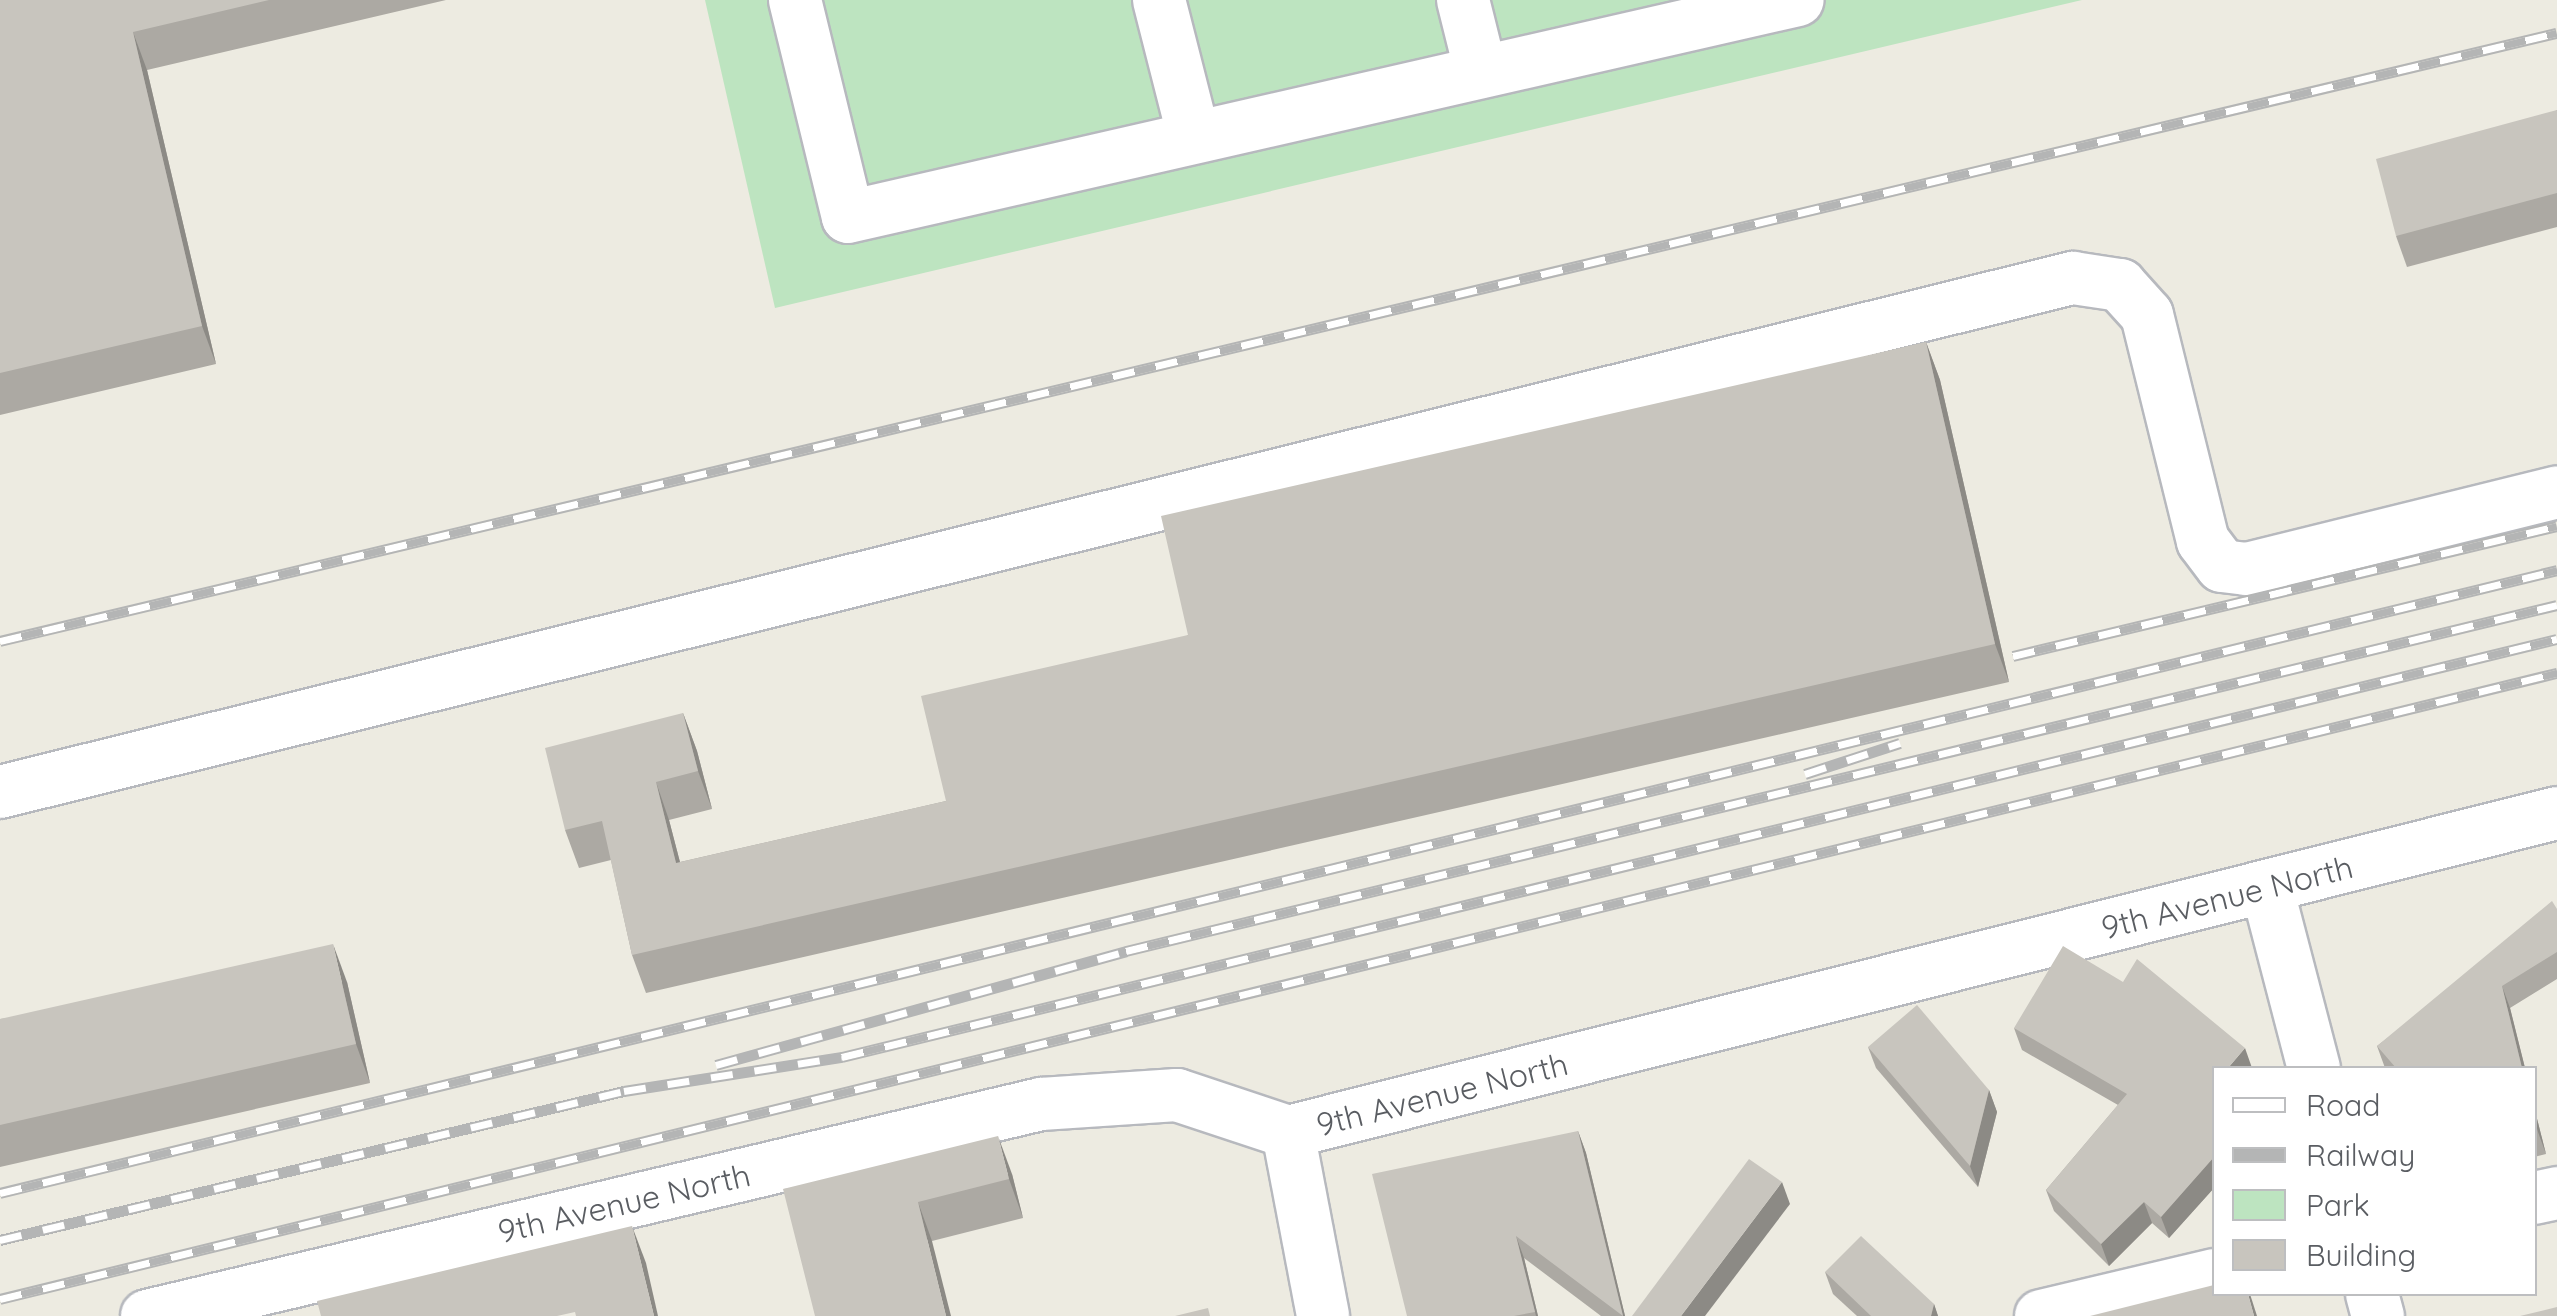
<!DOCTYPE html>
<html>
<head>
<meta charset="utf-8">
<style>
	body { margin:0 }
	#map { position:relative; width:2557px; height:1316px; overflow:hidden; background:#edebe1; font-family:Quicksand,sans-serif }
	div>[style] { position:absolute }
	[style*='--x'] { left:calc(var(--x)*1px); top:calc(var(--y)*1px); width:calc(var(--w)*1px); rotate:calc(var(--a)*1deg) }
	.green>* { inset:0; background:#bde4c0 }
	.roads { filter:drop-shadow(2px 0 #b7b9be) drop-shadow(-2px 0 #b7b9be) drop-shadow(0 2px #b7b9be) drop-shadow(0 -2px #b7b9be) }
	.minor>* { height:52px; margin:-26px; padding:0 26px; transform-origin:26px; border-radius:26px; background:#fff }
	.rail>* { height:11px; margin-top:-5.5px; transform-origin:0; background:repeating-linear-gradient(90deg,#fff 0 22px,#b4b5b5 0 44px); box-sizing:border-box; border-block:2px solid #b4b5b5 }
	.wall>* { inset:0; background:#aca9a3 }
	.shaded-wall>* { inset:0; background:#8c8a85 }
	.building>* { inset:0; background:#c8c5be }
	span { translate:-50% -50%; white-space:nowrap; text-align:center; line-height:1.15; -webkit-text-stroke:8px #fff; paint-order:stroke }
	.street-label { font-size:32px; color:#5a5d62 }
	.legend { position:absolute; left:2212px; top:1066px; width:325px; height:230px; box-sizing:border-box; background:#fff; border:2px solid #bdbec0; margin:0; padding:12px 18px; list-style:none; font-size:30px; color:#5a5d62 }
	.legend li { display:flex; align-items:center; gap:20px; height:50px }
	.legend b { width:50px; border:2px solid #bdbec0 }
</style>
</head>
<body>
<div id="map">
	<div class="green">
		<i style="clip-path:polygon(705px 0,2082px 0,775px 308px)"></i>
	</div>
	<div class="roads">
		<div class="minor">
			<i style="--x:795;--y:0;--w:223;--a:76.3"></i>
			<i style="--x:848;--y:217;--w:974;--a:-12.87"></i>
			<i style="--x:1159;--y:0;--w:141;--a:75.7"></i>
			<i style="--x:1463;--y:0;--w:74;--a:76"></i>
			<i style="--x:0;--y:792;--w:2136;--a:-13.93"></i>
			<i style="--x:2073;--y:278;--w:48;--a:8.5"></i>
			<i style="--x:2120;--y:285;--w:40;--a:48"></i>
			<i style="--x:2147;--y:315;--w:233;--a:76.1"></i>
			<i style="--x:2203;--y:541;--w:31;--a:53"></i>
			<i style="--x:2222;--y:566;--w:25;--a:7"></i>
			<i style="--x:2247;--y:569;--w:319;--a:-13.9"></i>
			<i style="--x:2267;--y:888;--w:186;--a:75.4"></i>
			<i style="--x:1288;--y:1132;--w:187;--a:79.2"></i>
			<i style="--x:2534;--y:1198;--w:24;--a:-12"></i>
			<i style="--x:2372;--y:1294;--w:23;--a:75"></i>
			<i style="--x:147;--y:1316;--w:919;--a:-13.34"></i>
			<i style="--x:1041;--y:1104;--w:136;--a:-3.8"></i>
			<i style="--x:1177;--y:1095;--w:117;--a:18.4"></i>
			<i style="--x:1288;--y:1132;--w:1308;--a:-14.11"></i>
			<i style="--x:2041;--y:1316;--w:178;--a:-13.3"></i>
		</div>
	</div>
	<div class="rail">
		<i style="--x:0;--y:641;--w:2628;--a:-13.38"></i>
		<i style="--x:2013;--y:656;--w:559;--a:-13.44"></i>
		<i style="--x:1805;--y:774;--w:100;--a:-18.1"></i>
		<i style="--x:716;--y:1065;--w:426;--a:-15.5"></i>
		<i style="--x:1126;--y:951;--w:1472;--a:-13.59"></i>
		<i style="--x:0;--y:1193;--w:2632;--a:-13.69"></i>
		<i style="--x:0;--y:1240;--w:642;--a:-13.43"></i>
		<i style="--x:624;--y:1091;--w:221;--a:-8.9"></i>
		<i style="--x:842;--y:1057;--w:1765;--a:-13.7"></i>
		<i style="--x:0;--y:1299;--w:2633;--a:-13.76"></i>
	</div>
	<div class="wall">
		<i style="clip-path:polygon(0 0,446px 0,147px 70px,216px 364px,0 415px)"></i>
		<i style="clip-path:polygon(2557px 110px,2557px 227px,2407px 267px,2396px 236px)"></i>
		<i style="clip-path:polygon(1926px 342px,1940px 380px,2009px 682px,646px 993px,632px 955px,611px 860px,579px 868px,565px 830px,683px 713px,697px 751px,712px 809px,669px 820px,680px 862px,946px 801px,1188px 635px)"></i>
		<i style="clip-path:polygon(2557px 909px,2557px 979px,2510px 1008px,2525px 1068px,2385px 1068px,2377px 1046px)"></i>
		<i style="clip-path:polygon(347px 982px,370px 1083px,0 1167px,0 1019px)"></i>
		<i style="clip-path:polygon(2014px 1028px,2214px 1068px,2214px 1188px,2169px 1238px,2152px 1223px,2109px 1266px,2054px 1211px,2046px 1190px,2118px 1105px,2022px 1050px)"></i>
		<i style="clip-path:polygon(1868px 1047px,1989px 1090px,1997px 1112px,1978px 1187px,1876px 1068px)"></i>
		<i style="clip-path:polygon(2534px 1107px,2546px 1154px,2534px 1157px)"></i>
		<i style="clip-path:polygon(1578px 1131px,1586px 1153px,1625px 1316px,1601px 1316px,1524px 1258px,1538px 1316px,1407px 1316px)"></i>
		<i style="clip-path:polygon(1012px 1174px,1023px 1218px,932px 1241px,783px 1189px)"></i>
		<i style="clip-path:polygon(1825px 1272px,1934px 1304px,1938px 1316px,1857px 1316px,1833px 1294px)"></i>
	</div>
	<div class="shaded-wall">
		<i style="clip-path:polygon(133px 32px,147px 70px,216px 364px,202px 326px)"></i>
		<i style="clip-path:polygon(1926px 342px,1940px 380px,2009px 682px,1995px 644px)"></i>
		<i style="clip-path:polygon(683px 713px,697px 751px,712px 809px,698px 771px)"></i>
		<i style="clip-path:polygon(656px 782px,669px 820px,690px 901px,676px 863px)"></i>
		<i style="clip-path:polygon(333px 944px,347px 982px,370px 1083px,356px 1044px)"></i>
		<i style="clip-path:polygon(2502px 986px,2510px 1008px,2525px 1068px,2522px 1068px)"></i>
		<i style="clip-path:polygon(2245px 1048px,2252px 1068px,2228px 1068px)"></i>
		<i style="clip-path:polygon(1989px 1090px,1997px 1112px,1978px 1187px,1970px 1166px)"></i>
		<i style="clip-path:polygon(2534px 1107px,2546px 1154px,2538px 1132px,2534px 1117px)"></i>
		<i style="clip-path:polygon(1578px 1131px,1586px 1153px,1625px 1316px,1623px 1316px)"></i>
		<i style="clip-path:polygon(998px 1136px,1012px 1174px,1023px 1218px,1009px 1179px)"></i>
		<i style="clip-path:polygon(2214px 1157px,2214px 1188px,2169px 1238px,2161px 1217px)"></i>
		<i style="clip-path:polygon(1782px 1182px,1790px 1204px,1705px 1316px,1681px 1316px)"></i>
		<i style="clip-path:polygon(918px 1202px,932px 1241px,951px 1316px,946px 1316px)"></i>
		<i style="clip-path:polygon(2144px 1202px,2152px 1223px,2109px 1266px,2101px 1244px)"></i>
		<i style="clip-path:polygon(632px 1226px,646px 1263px,658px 1316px,654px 1316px)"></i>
		<i style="clip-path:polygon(1516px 1236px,1524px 1258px,1538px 1316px,1536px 1316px)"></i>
		<i style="clip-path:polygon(2248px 1294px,2250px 1294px,2257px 1316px,2254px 1316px)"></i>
		<i style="clip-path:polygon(1934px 1304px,1938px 1316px,1931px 1316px)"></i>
	</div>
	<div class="building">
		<i style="clip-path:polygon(0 0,269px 0,133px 32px,202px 326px,0 373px)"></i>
		<i style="clip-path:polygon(2557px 110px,2557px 193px,2396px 236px,2376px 159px)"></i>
		<i style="clip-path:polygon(1926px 342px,1995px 644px,632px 955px,602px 821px,565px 830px,545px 748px,683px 713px,698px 771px,656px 782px,676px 863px,946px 801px,921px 696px,1188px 635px,1161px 516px)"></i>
		<i style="clip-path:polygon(2552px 901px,2557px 909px,2557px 952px,2502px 986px,2522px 1068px,2396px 1068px,2377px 1046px)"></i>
		<i style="clip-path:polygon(333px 944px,356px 1044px,0 1125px,0 1019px)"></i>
		<i style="clip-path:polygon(2063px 946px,2123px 982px,2137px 959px,2245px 1048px,2228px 1068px,2214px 1068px,2214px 1157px,2161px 1217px,2144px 1202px,2101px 1244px,2046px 1190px,2127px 1094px,2014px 1028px)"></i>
		<i style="clip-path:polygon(1917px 1005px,1989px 1090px,1970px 1166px,1868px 1047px)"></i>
		<i style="clip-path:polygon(1578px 1131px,1623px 1316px,1516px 1236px,1535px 1312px,1514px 1316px,1407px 1316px,1372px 1174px)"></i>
		<i style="clip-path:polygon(998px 1136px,1009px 1179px,918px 1202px,946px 1316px,815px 1316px,783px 1189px)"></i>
		<i style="clip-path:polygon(1749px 1159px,1782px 1182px,1681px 1316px,1632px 1316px)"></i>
		<i style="clip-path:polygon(632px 1226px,654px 1316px,576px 1316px,575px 1312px,557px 1316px,321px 1316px,317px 1301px)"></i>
		<i style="clip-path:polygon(1861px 1236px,1934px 1304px,1931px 1316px,1871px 1316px,1825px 1272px)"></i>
		<i style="clip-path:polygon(2214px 1285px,2214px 1294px,2248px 1294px,2254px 1316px,2090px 1316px)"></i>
		<i style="clip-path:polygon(2557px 1307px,2557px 1316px,2520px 1316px)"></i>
		<i style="clip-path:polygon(1208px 1308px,1210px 1316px,1175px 1316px)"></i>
	</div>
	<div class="street-label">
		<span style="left:2227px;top:897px;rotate:-14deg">9th Avenue North</span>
		<span style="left:1442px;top:1094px;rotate:-14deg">9th Avenue North</span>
		<span style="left:624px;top:1203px;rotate:-13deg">9th Avenue North</span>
	</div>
	<ul class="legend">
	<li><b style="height:12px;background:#fff"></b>Road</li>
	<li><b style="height:12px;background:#b4b5b5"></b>Railway</li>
	<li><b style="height:28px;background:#bde4c0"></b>Park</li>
	<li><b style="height:28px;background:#c8c5be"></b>Building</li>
	</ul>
</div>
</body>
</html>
